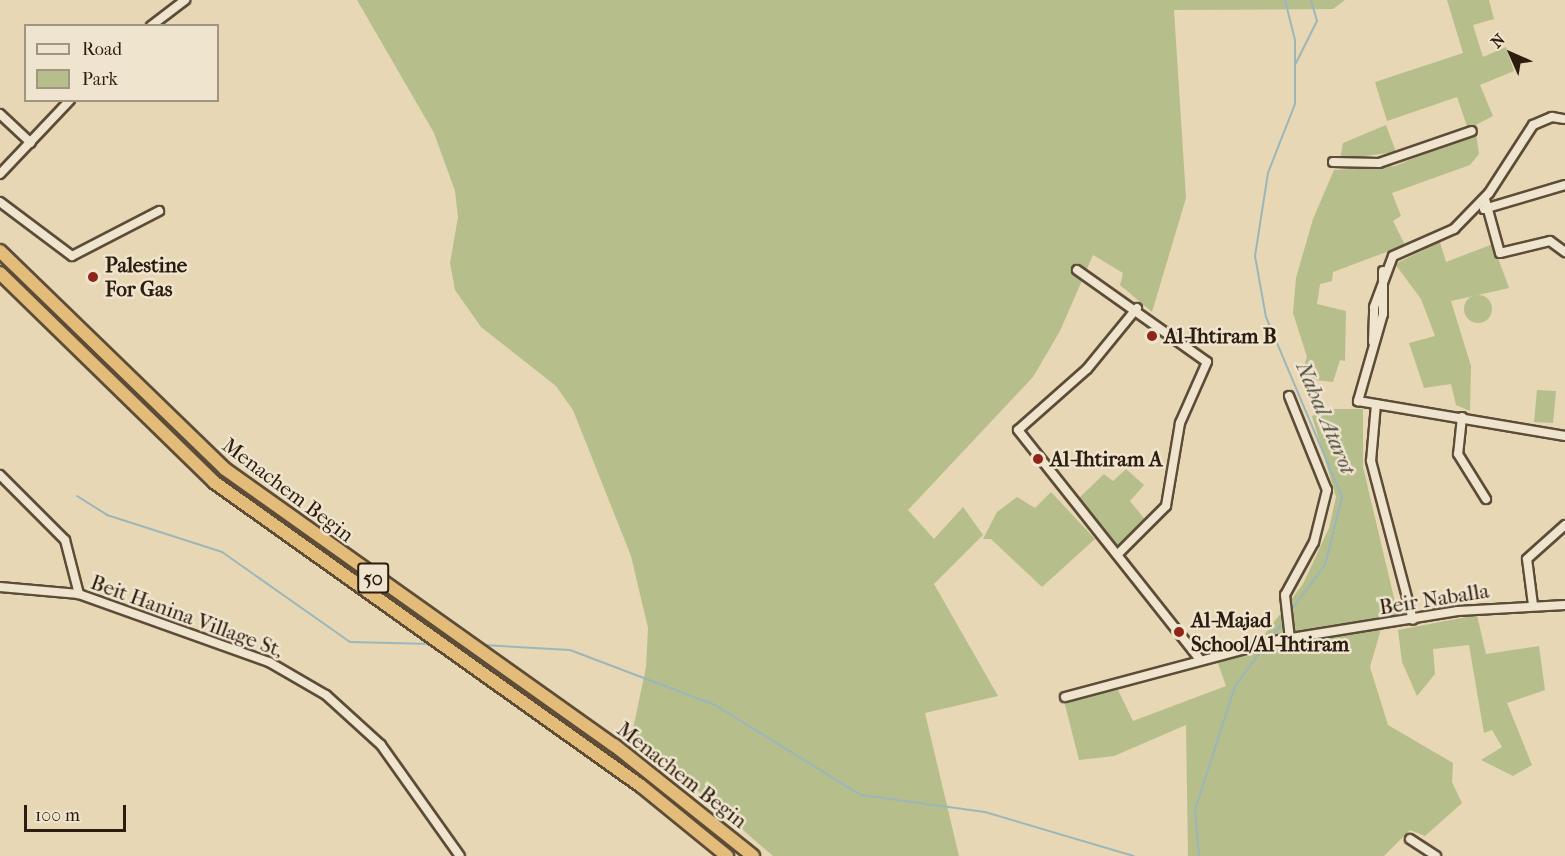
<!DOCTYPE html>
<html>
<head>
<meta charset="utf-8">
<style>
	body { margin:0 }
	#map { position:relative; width:1565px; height:856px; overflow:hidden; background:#e7d7b4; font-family:"IM FELL French Canon",serif }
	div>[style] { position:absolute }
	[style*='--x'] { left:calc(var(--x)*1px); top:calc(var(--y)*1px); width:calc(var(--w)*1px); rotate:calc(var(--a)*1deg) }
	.green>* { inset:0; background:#b6be8c }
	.round { border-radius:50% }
	.stream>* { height:2px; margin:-1px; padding:0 1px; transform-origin:1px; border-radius:1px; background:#9cb7b9 }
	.roads { filter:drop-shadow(2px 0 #5c4c38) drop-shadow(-2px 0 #5c4c38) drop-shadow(0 2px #5c4c38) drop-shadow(0 -2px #5c4c38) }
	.minor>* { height:8px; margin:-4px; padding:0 4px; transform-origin:4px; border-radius:4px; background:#efe5ce }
	.highway>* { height:12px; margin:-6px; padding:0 6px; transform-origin:6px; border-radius:6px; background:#e4bc7a }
	.dots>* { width:16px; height:16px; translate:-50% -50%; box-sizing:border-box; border:3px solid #efe5ce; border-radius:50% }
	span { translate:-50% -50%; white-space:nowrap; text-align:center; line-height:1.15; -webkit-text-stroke:5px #efe5ce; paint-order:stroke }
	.shield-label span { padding:2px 4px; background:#efe5ce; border:2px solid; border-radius:4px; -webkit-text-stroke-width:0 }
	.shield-label { font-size:20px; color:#2d1d0f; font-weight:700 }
	.poi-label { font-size:21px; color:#2d1d0f; font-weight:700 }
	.left { translate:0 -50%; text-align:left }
	.street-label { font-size:21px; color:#2d1d0f }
	.water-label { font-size:22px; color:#4e4b42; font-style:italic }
	.legend { position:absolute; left:24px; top:24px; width:195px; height:78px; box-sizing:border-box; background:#efe5ce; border:2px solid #a19582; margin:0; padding:8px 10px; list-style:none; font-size:18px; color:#2d1d0f }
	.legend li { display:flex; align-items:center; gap:12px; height:30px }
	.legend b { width:30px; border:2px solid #a19582 }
	.north { position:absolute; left:1481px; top:24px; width:60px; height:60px; -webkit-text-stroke:4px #efe5ce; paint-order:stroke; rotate:315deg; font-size:16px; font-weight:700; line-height:24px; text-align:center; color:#2d1d0f }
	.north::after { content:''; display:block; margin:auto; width:21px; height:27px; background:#2d1d0f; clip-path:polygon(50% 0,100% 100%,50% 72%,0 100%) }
	.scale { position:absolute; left:24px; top:805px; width:102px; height:27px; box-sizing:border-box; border:3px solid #2d1d0f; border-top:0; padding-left:8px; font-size:18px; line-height:21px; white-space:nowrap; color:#2d1d0f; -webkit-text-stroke:4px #efe5ce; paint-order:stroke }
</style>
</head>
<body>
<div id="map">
	<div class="green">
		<i style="clip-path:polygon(357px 0,1345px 0,1333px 9px,1174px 10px,1186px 198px,1152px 312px,1120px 285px,1123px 273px,1093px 255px,1060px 331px,1033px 377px,908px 510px,934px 539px,963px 507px,983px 535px,934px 584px,998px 696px,925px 713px,959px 856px,773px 856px,632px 734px,646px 667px,648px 628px,631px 556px,573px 410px,556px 386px,481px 327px,455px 290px,450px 263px,458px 217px,455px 191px,434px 133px)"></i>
		<i style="clip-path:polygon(1447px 0,1489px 0,1494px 19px,1473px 25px,1483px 57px,1506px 47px,1514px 71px,1480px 85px,1493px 116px,1468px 129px,1457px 97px,1387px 121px,1375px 82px,1463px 53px)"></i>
		<i style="clip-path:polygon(1386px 125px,1396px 152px,1340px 159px,1343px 143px)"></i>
		<i style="clip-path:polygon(1476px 132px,1479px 154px,1470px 165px,1392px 193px,1401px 216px,1393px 221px,1405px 245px,1333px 272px,1332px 281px,1320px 284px,1317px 304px,1346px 311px,1345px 361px,1340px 360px,1333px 382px,1315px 380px,1302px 371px,1307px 357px,1293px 313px,1296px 278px,1313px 219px,1334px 170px,1395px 166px)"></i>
		<i style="clip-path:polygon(1440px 242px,1446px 262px,1493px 244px,1509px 288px,1451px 301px,1471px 366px,1470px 411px,1456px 405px,1451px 384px,1424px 388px,1409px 343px,1435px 336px,1421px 299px,1395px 264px)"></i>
		<i class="round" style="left:1464px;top:295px;width:28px;height:28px"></i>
		<i style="clip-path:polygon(1537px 390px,1556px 391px,1553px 423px,1534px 422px)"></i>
		<i style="clip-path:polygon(1327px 409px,1363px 409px,1363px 467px,1399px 619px,1264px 635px,1303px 584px,1329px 528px,1336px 497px,1312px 416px)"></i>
		<i style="clip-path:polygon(1126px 469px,1144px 485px,1130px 501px,1147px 522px,1118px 547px,1078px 499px,1104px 474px,1113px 481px)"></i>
		<i style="clip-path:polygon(1051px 492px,1095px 539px,1042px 587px,991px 539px,983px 539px,997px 512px,1017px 497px,1035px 508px)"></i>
		<i style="clip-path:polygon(1477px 615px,1486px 654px,1539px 646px,1545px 690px,1507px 703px,1532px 765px,1513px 776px,1481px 760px,1502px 747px,1492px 730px,1484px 733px,1469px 645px,1433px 649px,1435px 674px,1417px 696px,1402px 662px,1398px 630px)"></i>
		<i style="clip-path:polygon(1381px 629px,1370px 667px,1388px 725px,1453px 763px,1452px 782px,1462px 803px,1425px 836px,1410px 830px,1384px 856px,1188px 856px,1186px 725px,1114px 756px,1079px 760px,1064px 701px,1118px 690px,1133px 721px,1226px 686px,1216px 658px)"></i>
	</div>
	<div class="stream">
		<i style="--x:1285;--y:0;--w:41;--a:76"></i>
		<i style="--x:1295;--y:40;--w:64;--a:90"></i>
		<i style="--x:1295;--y:104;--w:74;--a:111.4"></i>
		<i style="--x:1268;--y:173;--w:84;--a:98.9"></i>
		<i style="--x:1255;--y:256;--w:62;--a:79.8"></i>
		<i style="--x:1266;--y:317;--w:195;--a:67.1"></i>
		<i style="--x:1342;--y:497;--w:70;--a:104"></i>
		<i style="--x:1325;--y:565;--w:60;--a:126.9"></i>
		<i style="--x:1296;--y:63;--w:47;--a:-63.4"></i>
		<i style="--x:1317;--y:21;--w:22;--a:-106"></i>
		<i style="--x:77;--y:496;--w:36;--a:32"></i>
		<i style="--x:107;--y:515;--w:121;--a:17.8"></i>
		<i style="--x:222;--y:552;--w:156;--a:35.1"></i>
		<i style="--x:350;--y:642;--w:82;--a:1.4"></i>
		<i style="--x:1270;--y:640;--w:24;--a:-55"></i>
		<i style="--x:450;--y:644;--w:15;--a:4"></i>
		<i style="--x:483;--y:645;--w:87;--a:3.3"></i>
		<i style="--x:570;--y:650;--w:155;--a:20.8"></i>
		<i style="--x:715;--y:705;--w:172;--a:31.7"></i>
		<i style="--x:861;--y:795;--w:125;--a:7.8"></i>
		<i style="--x:985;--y:812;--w:155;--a:16.5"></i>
		<i style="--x:1199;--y:856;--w:46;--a:-95"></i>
		<i style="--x:1195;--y:810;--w:130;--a:-72.1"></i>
		<i style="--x:1235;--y:686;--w:49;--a:-53.4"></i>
	</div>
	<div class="roads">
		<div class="minor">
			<i style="--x:151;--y:26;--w:43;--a:-37.4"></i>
			<i style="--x:0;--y:114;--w:42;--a:43.1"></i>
			<i style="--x:1333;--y:162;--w:46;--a:1.2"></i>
			<i style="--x:1379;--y:163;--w:98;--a:-19"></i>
			<i style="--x:0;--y:174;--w:102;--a:-46.6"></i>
			<i style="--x:1485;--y:199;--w:56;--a:74.5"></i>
			<i style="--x:1500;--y:253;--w:51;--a:-13.5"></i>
			<i style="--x:1550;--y:241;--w:19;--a:36"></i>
			<i style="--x:0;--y:202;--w:90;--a:36.9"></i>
			<i style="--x:72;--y:256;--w:98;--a:-27.3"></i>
			<i style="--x:1484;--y:209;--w:84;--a:-16.5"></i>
			<i style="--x:1077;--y:270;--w:159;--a:35.3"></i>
			<i style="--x:1207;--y:362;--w:67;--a:113.9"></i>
			<i style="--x:1180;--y:423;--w:84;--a:99.6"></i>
			<i style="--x:1166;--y:506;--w:69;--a:135"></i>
			<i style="--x:1383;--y:271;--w:43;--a:90"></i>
			<i style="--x:1383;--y:314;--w:91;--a:106"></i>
			<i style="--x:1358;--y:401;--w:210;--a:9.6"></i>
			<i style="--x:1137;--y:308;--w:79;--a:129.3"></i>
			<i style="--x:1087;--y:369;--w:92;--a:138.5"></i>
			<i style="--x:1018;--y:430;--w:291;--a:51.6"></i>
			<i style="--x:1373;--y:342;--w:35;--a:-88"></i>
			<i style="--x:1374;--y:307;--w:54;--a:-69.6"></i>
			<i style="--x:1393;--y:256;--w:67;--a:-23.9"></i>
			<i style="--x:1454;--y:229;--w:50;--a:-45.8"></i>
			<i style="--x:1489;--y:193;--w:81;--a:-57.1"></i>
			<i style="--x:1533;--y:125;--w:21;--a:-23"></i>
			<i style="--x:1552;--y:117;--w:11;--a:10"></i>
			<i style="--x:1289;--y:396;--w:101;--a:68"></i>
			<i style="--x:1327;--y:490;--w:54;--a:104"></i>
			<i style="--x:1314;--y:542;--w:60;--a:118.7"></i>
			<i style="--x:1285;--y:595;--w:44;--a:83.5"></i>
			<i style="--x:1376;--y:404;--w:57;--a:95"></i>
			<i style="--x:1371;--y:461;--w:164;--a:75.2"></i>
			<i style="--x:1462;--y:417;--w:37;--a:96"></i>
			<i style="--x:1458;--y:454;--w:53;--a:58.1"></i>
			<i style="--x:0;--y:475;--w:92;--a:45"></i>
			<i style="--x:65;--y:540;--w:56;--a:75.5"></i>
			<i style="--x:0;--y:587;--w:79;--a:5.1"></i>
			<i style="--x:79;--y:594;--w:202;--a:19.7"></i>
			<i style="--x:269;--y:662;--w:66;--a:30.1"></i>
			<i style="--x:326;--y:695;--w:74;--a:42.3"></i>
			<i style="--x:381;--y:745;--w:136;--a:54.6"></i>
			<i style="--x:1533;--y:605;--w:46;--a:-97.4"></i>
			<i style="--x:1527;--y:559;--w:51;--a:-41.8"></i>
			<i style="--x:1065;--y:697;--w:221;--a:-14.9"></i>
			<i style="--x:1279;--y:640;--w:181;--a:-9.2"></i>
			<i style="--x:1458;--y:611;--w:107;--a:-3.2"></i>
			<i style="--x:1410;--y:839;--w:31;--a:33"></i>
		</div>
		<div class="highway">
			<i style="--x:0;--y:251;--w:313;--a:44.1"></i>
			<i style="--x:225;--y:469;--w:477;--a:35.4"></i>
			<i style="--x:614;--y:745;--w:178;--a:38.6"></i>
			<i style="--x:0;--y:273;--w:299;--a:44.3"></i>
			<i style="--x:214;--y:482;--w:524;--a:35.45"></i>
			<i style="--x:641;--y:786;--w:111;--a:39.1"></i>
		</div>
	</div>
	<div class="dots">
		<i style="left:93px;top:277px;background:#8f2418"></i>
		<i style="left:1152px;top:336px;background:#8f2418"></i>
		<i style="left:1038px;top:459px;background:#8f2418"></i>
		<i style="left:1179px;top:632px;background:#8f2418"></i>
	</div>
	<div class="shield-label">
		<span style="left:373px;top:578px">50</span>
	</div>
	<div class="poi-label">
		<span class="left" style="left:105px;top:277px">Palestine<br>For Gas</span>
		<span class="left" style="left:1164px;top:336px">Al-Ihtiram B</span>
		<span class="left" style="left:1050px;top:459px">Al-Ihtiram A</span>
		<span class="left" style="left:1191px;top:632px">Al-Majad<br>School/Al-Ihtiram</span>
	</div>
	<div class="street-label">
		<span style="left:288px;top:490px;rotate:37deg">Menachem Begin</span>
		<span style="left:1434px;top:599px;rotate:-9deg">Beir Naballa</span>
		<span style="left:187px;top:616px;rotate:20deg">Beit Hanina Village St,</span>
		<span style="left:682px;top:775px;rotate:38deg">Menachem Begin</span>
	</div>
	<div class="water-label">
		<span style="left:1325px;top:418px;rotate:67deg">Nahal Atarot</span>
	</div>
	<ul class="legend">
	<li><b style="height:8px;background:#efe5ce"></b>Road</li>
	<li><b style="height:16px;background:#b6be8c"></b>Park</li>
	</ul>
	<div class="north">N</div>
	<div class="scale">100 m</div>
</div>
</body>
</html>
